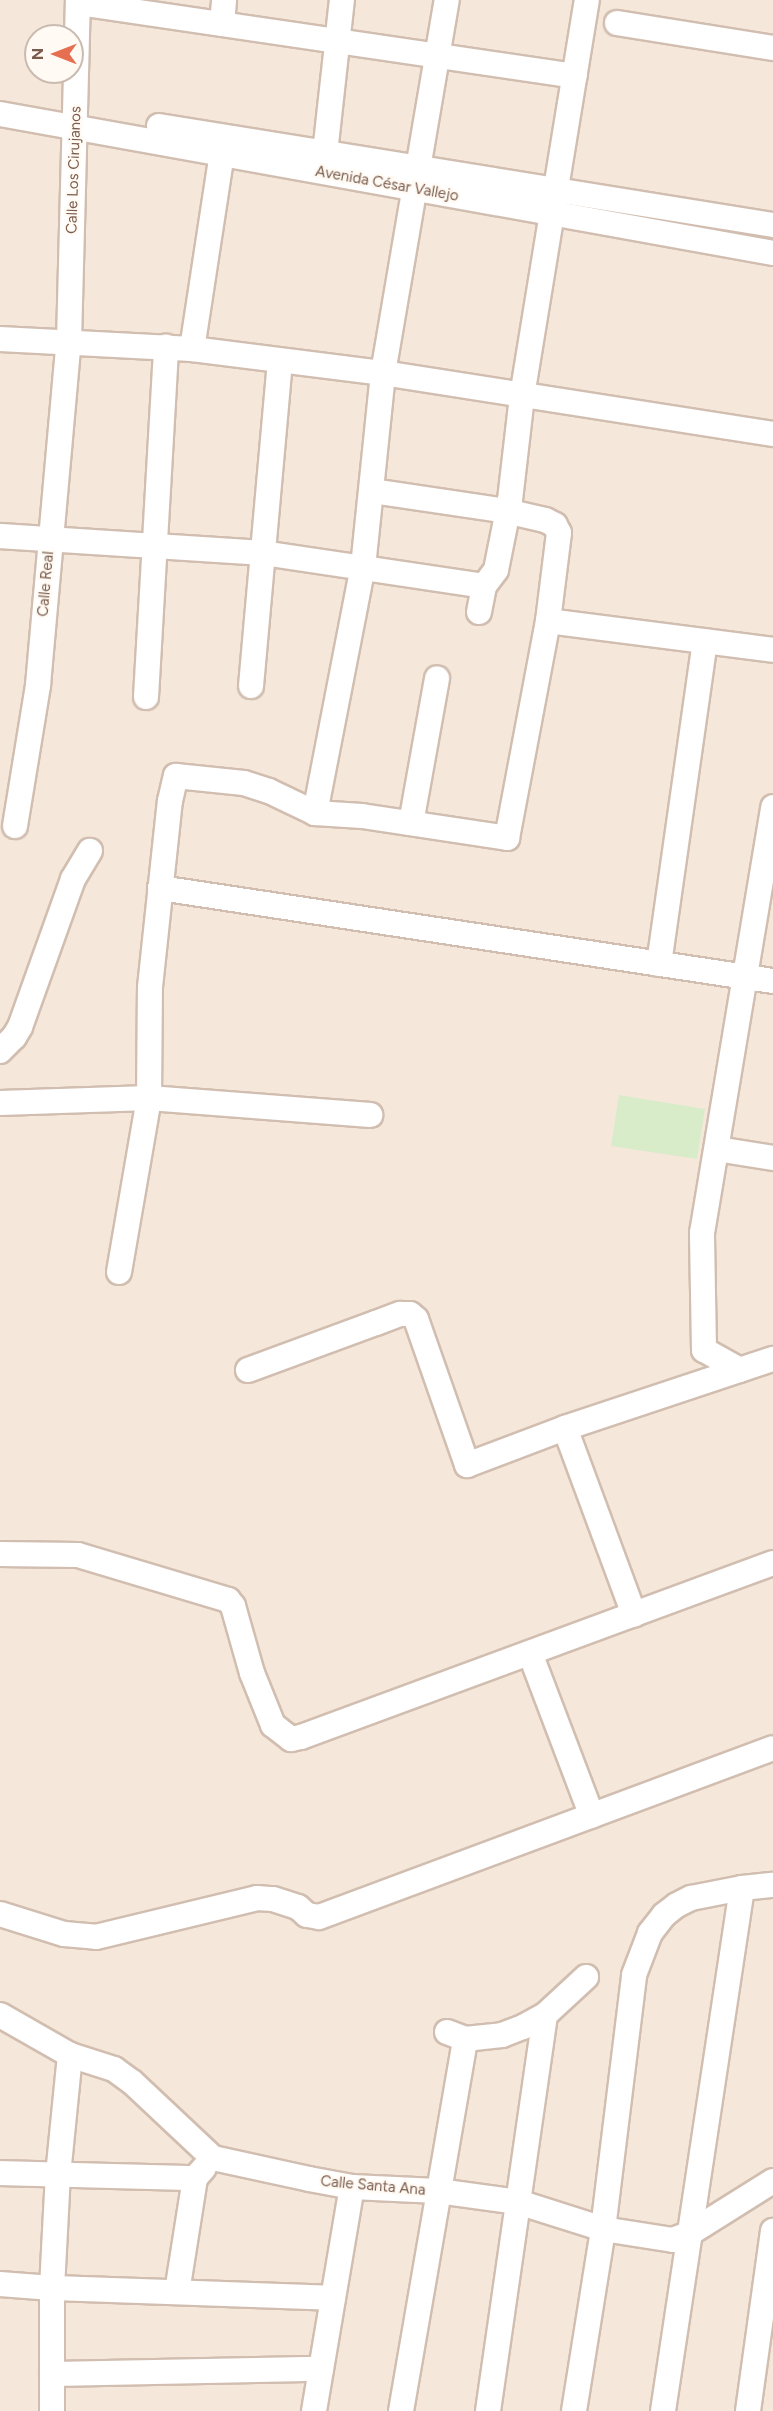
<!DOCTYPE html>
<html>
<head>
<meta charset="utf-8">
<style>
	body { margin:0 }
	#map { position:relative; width:773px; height:2411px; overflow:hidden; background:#fdf6ec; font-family:Figtree,sans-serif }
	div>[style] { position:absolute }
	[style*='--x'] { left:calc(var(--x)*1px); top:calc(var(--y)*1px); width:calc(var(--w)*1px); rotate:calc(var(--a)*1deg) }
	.residential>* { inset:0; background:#f5e8da }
	.green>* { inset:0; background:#d8ecc9 }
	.roads { filter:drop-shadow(2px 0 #d1beb0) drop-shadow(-2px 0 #d1beb0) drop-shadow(0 2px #d1beb0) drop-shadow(0 -2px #d1beb0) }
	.minor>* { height:24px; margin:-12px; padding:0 12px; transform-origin:12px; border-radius:12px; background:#fff }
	span { translate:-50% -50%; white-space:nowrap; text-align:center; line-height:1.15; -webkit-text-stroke:4.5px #fffaf3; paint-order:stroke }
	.street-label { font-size:15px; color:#7a5c4d }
	.north { position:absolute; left:24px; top:24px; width:60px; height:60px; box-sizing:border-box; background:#fffaf3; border:2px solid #cabbb1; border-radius:50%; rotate:270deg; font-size:16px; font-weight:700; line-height:24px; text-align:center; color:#7a5c4d }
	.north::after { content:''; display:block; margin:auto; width:21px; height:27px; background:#e76f51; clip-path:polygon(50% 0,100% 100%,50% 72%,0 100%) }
</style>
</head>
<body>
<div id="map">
	<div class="residential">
		<i style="clip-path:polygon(evenodd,0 0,773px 0,773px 2411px,0 2411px,0 0,36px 36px,72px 36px,72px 72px,36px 72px,36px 36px)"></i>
	</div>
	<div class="green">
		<i style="clip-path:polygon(619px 1095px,705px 1109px,697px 1159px,611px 1146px)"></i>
	</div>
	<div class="roads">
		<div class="minor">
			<i style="--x:78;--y:3;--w:502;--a:8.36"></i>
			<i style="--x:617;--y:23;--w:158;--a:9.1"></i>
			<i style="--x:222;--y:24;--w:24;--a:-85"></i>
			<i style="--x:0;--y:114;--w:785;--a:10.19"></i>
			<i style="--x:159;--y:126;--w:622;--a:9.16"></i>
			<i style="--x:325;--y:153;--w:154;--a:-83.7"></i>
			<i style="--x:0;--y:339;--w:192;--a:3"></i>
			<i style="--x:192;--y:349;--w:193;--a:7.2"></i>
			<i style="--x:383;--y:373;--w:395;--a:8.9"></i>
			<i style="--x:192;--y:349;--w:197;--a:-81.3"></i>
			<i style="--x:0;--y:536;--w:264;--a:3.7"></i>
			<i style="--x:263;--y:553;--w:223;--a:8.5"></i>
			<i style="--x:479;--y:612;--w:26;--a:-79"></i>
			<i style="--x:484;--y:586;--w:20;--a:-53"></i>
			<i style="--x:496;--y:570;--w:71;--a:-78.7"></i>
			<i style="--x:510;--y:500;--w:105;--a:-83.4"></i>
			<i style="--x:522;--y:396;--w:401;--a:-80.7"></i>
			<i style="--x:548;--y:621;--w:227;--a:7.3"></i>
			<i style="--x:251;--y:686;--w:325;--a:-84.9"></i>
			<i style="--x:146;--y:697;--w:351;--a:-86.7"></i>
			<i style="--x:315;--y:813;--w:251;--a:-79"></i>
			<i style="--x:363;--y:567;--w:195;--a:-84.1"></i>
			<i style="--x:383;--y:373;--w:378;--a:-80.3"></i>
			<i style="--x:411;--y:823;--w:147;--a:-79.8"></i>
			<i style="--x:15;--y:826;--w:143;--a:-80.7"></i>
			<i style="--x:38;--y:685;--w:345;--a:-84.9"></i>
			<i style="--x:69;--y:341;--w:341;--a:-88.5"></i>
			<i style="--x:160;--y:888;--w:620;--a:8.63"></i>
			<i style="--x:659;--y:964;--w:326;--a:-81.9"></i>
			<i style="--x:0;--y:1051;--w:20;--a:-45"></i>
			<i style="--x:14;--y:1037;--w:12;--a:-59"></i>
			<i style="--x:20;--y:1027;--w:157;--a:-70.3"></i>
			<i style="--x:73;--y:879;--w:33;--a:-59"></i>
			<i style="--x:0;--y:1103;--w:149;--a:-1.9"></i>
			<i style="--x:149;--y:1098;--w:222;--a:4.4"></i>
			<i style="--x:717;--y:1149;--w:57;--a:9.1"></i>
			<i style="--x:119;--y:1272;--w:177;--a:-80.2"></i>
			<i style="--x:149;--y:1098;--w:111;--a:-89.5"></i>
			<i style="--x:150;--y:987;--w:187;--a:-83.9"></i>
			<i style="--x:170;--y:801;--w:26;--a:-77"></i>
			<i style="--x:176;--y:776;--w:68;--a:5.9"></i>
			<i style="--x:244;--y:783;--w:26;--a:18"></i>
			<i style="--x:269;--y:791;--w:51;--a:25.6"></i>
			<i style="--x:315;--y:813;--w:47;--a:3.7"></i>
			<i style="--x:362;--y:816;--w:147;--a:8.6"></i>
			<i style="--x:507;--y:838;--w:221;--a:-79.3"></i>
			<i style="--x:548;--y:621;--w:89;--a:-82.9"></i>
			<i style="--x:559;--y:533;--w:9;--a:-117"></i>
			<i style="--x:555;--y:525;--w:11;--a:-153"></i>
			<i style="--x:545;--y:520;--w:39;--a:-167"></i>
			<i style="--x:507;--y:511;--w:137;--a:-171.6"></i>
			<i style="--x:248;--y:1370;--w:136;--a:-20.2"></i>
			<i style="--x:376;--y:1323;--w:26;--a:-21"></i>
			<i style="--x:400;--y:1314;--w:10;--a:0"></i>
			<i style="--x:410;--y:1314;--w:8;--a:40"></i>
			<i style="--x:416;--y:1319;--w:155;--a:70.7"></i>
			<i style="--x:467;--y:1465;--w:105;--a:-20.7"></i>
			<i style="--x:565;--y:1428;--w:219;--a:-18.4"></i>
			<i style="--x:740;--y:1370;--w:41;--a:-150.9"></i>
			<i style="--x:704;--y:1350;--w:117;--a:-91"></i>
			<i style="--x:702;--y:1233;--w:432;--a:-80.5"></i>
			<i style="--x:565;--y:1428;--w:199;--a:69.7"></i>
			<i style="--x:0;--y:1554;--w:78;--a:0.7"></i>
			<i style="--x:78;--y:1555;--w:157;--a:16.7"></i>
			<i style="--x:228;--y:1600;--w:8;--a:50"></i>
			<i style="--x:233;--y:1606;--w:70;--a:74.2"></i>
			<i style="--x:252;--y:1673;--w:56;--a:68"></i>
			<i style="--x:273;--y:1725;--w:23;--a:38"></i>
			<i style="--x:291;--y:1739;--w:10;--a:-11"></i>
			<i style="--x:301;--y:1737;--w:503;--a:-20.24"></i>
			<i style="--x:530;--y:1653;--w:174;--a:69.2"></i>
			<i style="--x:0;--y:1914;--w:67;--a:17.4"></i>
			<i style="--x:64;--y:1934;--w:32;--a:5"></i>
			<i style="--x:96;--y:1937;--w:166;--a:-13.6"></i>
			<i style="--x:257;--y:1898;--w:16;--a:4"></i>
			<i style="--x:273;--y:1899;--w:26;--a:18"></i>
			<i style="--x:298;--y:1907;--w:12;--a:42"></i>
			<i style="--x:307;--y:1915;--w:12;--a:9"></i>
			<i style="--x:319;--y:1917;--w:484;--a:-20.4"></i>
			<i style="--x:0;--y:2015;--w:81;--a:29.7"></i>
			<i style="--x:70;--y:2055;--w:46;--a:17.7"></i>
			<i style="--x:114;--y:2069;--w:22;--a:36"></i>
			<i style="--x:132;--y:2082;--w:111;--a:43.2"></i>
			<i style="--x:213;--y:2158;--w:98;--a:12.3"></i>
			<i style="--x:309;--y:2179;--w:44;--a:10.5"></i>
			<i style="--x:352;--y:2187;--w:86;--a:2.7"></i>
			<i style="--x:438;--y:2191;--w:81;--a:7.8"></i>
			<i style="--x:518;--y:2202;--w:89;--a:17.6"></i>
			<i style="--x:603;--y:2229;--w:71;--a:8.9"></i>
			<i style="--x:673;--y:2240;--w:18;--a:-22"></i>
			<i style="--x:690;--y:2233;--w:98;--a:-32.1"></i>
			<i style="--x:447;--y:2032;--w:19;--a:21"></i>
			<i style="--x:465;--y:2039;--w:37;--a:-6"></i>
			<i style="--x:502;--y:2035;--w:22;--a:-21"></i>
			<i style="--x:523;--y:2027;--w:25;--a:-29"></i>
			<i style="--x:545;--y:2015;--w:56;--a:-42.8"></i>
			<i style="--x:0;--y:2173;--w:195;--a:1.5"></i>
			<i style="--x:0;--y:2284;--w:52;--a:4.4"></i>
			<i style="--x:52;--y:2288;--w:113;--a:-87"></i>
			<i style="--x:58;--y:2175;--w:121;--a:-84.3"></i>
			<i style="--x:177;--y:2292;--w:115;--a:-81"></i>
			<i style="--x:195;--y:2178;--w:13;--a:-48"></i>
			<i style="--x:52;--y:2374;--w:269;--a:-1.1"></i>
			<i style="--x:52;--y:2411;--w:123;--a:-90"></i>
			<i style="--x:52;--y:2288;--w:281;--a:2"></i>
			<i style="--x:314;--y:2411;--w:227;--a:-80.4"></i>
			<i style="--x:401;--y:2411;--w:377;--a:-80.2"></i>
			<i style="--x:488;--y:2411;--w:400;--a:-81.8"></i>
			<i style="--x:574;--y:2411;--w:184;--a:-80.9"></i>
			<i style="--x:603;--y:2229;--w:256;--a:-83"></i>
			<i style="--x:634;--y:1975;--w:45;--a:-69.1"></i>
			<i style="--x:650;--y:1933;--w:23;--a:-52"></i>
			<i style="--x:664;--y:1915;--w:16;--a:-38"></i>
			<i style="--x:677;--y:1905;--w:16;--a:-27"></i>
			<i style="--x:691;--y:1898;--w:52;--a:-11.1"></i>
			<i style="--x:742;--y:1888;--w:31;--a:-6"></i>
			<i style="--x:663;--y:2411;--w:529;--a:-81.41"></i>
			<i style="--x:748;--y:2411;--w:182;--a:-82.1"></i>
		</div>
	</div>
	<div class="street-label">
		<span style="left:74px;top:170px;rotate:-88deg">Calle Los Cirujanos</span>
		<span style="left:387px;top:184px;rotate:10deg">Avenida César Vallejo</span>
		<span style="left:46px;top:584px;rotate:-85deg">Calle Real</span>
		<span style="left:373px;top:2186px;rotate:5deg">Calle Santa Ana</span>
	</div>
	<div class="north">N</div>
</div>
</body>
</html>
